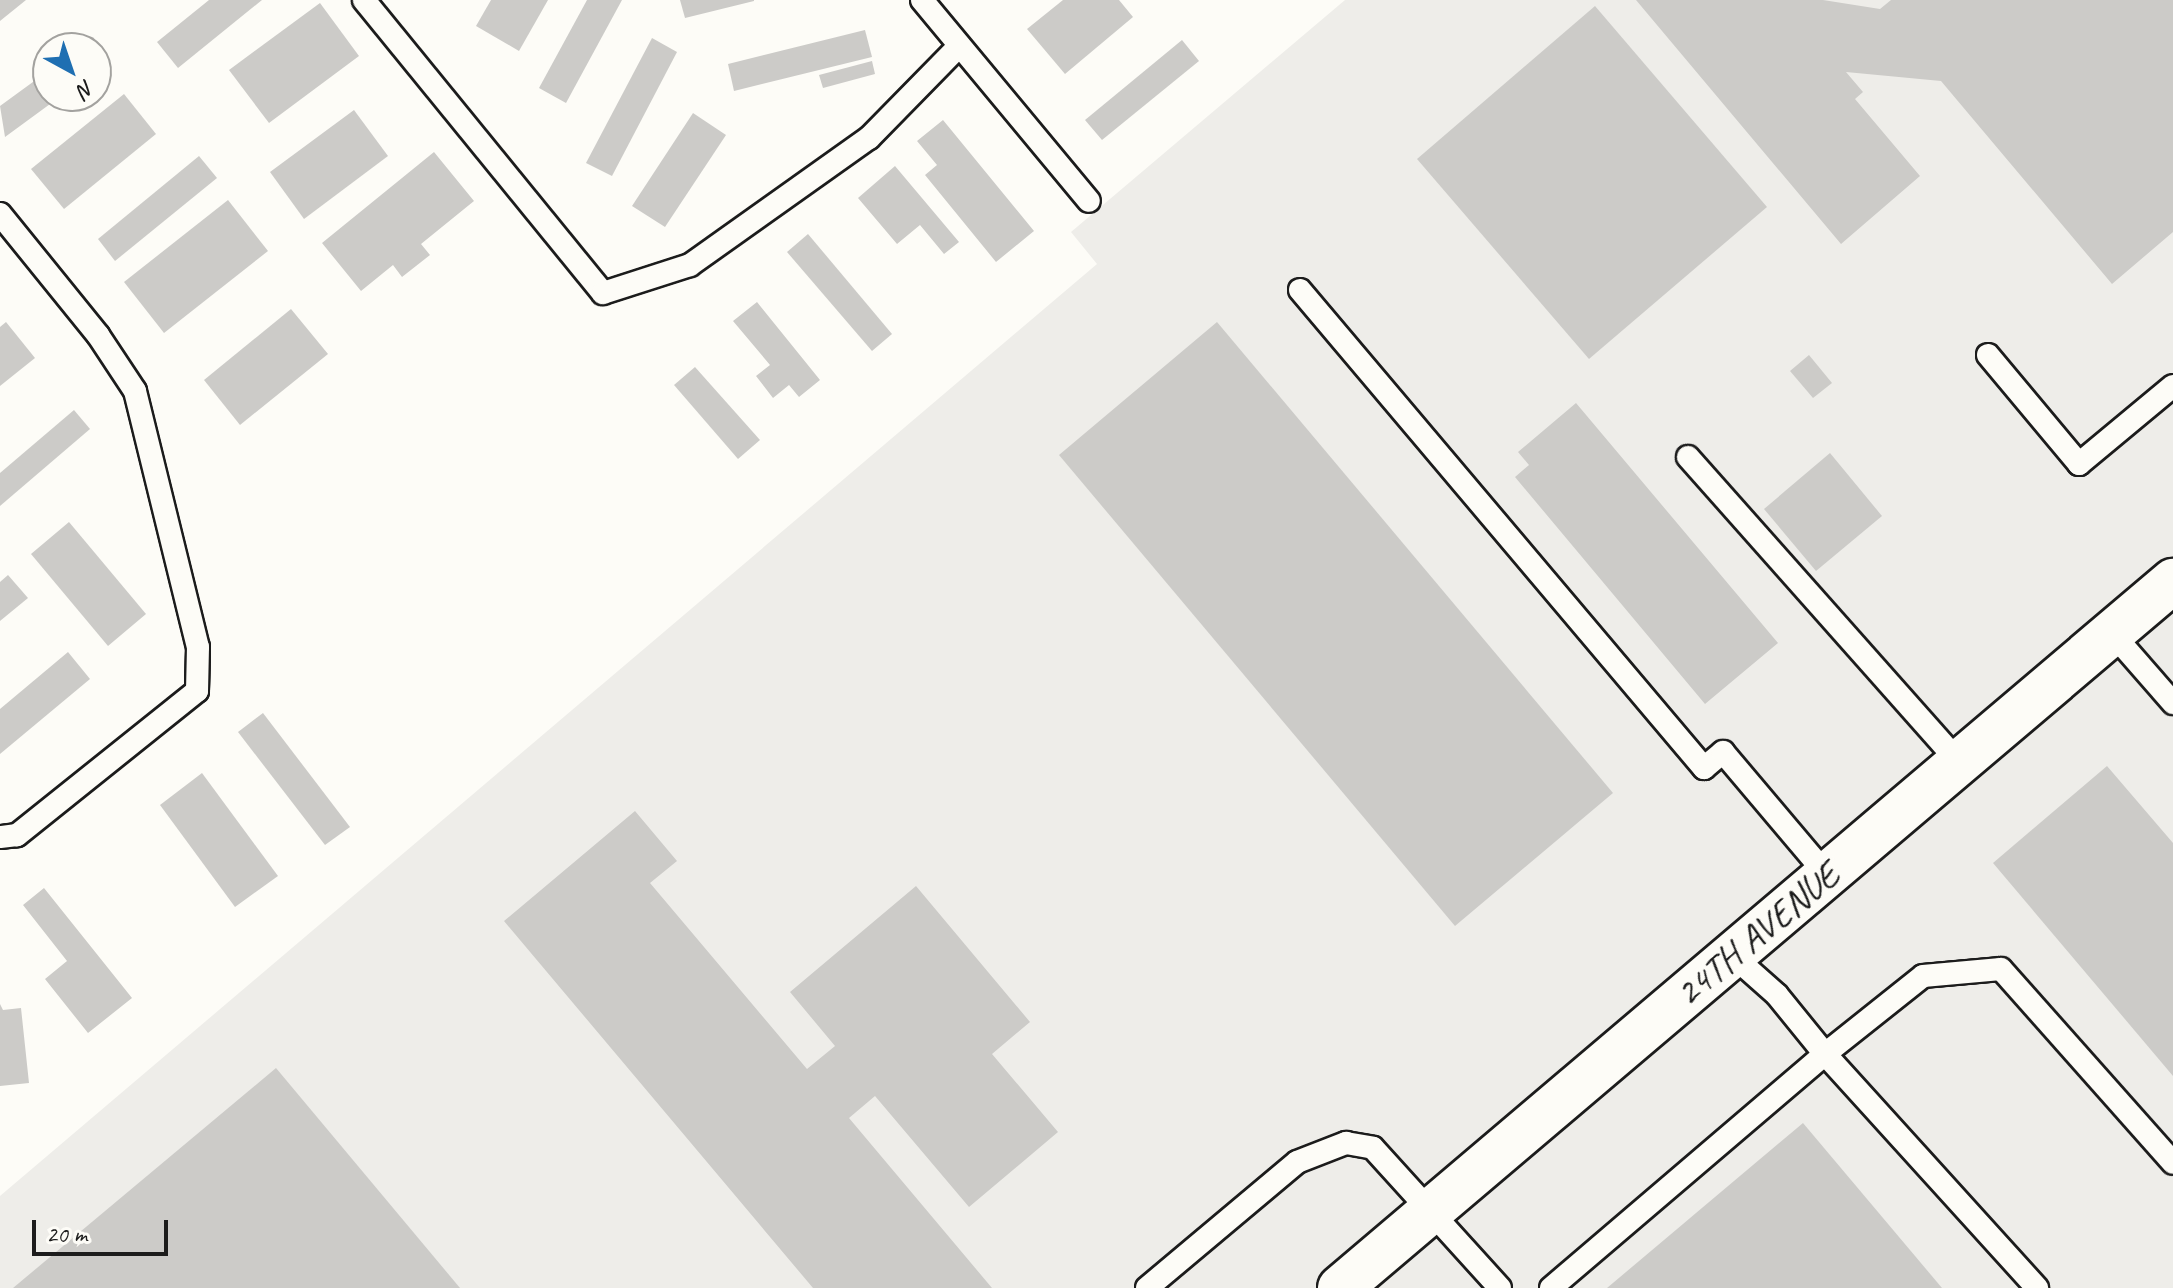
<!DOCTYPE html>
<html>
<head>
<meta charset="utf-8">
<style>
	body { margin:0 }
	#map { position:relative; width:2173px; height:1288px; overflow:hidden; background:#fdfcf7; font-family:Caveat,sans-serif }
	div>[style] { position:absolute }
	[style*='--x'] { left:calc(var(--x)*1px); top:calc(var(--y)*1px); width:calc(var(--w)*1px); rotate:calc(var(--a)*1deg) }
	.built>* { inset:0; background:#eeede9 }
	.building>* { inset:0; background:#cccbc8 }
	.roads { filter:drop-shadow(2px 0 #1c1c1c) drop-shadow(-2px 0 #1c1c1c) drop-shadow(0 2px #1c1c1c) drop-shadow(0 -2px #1c1c1c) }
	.service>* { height:22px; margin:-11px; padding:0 11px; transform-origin:11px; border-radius:11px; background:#fdfcf7 }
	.minor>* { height:44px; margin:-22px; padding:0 22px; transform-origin:22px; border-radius:22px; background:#fdfcf7 }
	span { translate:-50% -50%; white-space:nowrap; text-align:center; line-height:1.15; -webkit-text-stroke:8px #fdfcf7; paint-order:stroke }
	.street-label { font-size:38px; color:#1c1c1c }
	.north { position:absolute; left:32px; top:32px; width:80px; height:80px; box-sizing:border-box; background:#fdfcf7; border:2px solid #a3a29f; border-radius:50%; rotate:140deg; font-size:22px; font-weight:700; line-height:32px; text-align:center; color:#1c1c1c }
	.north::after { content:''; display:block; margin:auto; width:28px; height:36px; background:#1f6fb2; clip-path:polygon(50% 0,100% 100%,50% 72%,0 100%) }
	.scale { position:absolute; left:32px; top:1220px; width:136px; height:36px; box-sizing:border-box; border:4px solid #1c1c1c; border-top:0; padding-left:10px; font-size:24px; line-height:28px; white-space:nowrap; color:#1c1c1c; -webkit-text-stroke:6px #fdfcf7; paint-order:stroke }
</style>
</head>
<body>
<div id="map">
	<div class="built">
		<i style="clip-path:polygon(1345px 0,2173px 0,2173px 1288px,0 1288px,0 1196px,1097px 264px,1071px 232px)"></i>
	</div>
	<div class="building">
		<i style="clip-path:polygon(0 0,26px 0,0 21px)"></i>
		<i style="clip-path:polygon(209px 0,262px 0,178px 68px,157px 42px)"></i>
		<i style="clip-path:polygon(491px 0,548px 0,519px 51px,476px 26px)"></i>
		<i style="clip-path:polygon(587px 0,622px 0,566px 103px,539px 88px)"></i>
		<i style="clip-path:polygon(680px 0,754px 0,754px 1px,685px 18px)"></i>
		<i style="clip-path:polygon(1063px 0,1119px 0,1133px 17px,1065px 74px,1027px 29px)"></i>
		<i style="clip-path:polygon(1636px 0,1823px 0,1880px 9px,1891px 0,2173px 0,2173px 232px,2112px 284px,1941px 81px,1846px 72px,1863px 92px,1855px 99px,1920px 176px,1841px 244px)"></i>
		<i style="clip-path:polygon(320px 3px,359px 56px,269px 123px,229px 70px)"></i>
		<i style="clip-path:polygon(1595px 6px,1767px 207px,1589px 359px,1417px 159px)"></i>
		<i style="clip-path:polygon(865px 30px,872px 57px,734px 91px,728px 64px)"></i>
		<i style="clip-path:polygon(93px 37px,110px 60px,96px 70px,96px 48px,79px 48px)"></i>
		<i style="clip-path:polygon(652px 38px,677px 52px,612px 176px,586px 163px)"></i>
		<i style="clip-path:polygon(1182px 40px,1199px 61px,1102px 140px,1085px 120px)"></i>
		<i style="clip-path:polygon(872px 61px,875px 74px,823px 88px,819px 75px)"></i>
		<i style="clip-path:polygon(48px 71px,48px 96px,61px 96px,5px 137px,0 106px)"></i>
		<i style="clip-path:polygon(124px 94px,156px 134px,64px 209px,31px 169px)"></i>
		<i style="clip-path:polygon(354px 110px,388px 156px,304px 219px,270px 172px)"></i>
		<i style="clip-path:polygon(693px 113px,726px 135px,665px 227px,632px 206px)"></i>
		<i style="clip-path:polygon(943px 120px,1034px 231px,996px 262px,925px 175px,937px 165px,917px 141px)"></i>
		<i style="clip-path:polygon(434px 152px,474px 201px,421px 244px,430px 255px,402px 277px,393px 265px,361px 291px,322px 243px)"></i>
		<i style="clip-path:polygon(199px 156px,217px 178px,115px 261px,98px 239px)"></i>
		<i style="clip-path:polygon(895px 166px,959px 242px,944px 254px,920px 225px,897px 244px,858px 198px)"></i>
		<i style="clip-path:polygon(228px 200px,268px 251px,164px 333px,124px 282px)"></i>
		<i style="clip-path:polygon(808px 234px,892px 334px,872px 351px,787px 252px)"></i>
		<i style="clip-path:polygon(757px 302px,820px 380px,799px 397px,789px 385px,773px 398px,756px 376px,770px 365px,733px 321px)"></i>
		<i style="clip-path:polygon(291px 309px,328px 354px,240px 425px,204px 380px)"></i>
		<i style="clip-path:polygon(6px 322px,35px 358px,0 386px,0 327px)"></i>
		<i style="clip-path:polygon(1217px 322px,1613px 793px,1455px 926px,1059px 455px)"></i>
		<i style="clip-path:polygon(1809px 355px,1832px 383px,1813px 398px,1790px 371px)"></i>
		<i style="clip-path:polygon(695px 367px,760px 440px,738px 459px,674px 385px)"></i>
		<i style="clip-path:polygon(1576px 403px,1778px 643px,1705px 704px,1515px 477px,1529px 465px,1518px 452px)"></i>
		<i style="clip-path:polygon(74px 410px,90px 429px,0 506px,0 473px)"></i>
		<i style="clip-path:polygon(1830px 453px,1882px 516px,1816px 571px,1764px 509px)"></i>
		<i style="clip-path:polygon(69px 522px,146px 614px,108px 646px,31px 554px)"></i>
		<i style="clip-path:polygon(8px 575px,28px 598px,0 621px,0 582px)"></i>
		<i style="clip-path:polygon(68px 652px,90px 679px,0 754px,0 709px)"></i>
		<i style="clip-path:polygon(263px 713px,350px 827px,325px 845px,238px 732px)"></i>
		<i style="clip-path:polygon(2107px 766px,2173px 843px,2173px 1076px,1993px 863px)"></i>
		<i style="clip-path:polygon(202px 773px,278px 876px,235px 907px,160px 805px)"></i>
		<i style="clip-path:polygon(635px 811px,677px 861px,650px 883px,807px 1069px,835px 1046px,790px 992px,916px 886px,1030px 1022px,992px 1054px,1058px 1132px,969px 1207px,875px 1096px,849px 1118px,992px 1288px,813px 1288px,504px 921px)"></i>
		<i style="clip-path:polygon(44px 888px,132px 998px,88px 1033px,45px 979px,67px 961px,23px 905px)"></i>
		<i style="clip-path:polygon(0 1004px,3px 1010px,21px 1008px,29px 1083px,0 1086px)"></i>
		<i style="clip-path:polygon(276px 1068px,460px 1288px,13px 1288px)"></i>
		<i style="clip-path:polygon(1803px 1123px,1942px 1288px,1607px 1288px)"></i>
	</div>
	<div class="roads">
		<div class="service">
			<i style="--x:364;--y:0;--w:378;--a:50.8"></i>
			<i style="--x:603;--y:293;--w:91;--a:-17.8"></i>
			<i style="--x:690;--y:265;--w:219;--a:-35.4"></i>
			<i style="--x:869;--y:138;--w:129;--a:-45.6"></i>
			<i style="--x:922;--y:0;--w:261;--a:50.3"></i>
			<i style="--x:0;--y:214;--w:156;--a:51"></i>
			<i style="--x:98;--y:335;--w:67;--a:56.5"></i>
			<i style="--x:135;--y:391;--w:264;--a:76.2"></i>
			<i style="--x:198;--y:647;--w:44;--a:91.3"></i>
			<i style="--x:197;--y:691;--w:231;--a:141.3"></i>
			<i style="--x:17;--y:835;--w:17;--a:173"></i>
			<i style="--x:1300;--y:290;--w:626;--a:49.8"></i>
			<i style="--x:1704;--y:768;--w:25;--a:-40"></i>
			<i style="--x:1723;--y:752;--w:161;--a:49.8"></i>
			<i style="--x:1988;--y:355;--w:142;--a:50.1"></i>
			<i style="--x:2079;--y:464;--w:122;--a:-39.7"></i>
			<i style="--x:1688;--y:457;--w:408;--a:48.4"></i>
			<i style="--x:2112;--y:633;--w:93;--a:48.9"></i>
			<i style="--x:1732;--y:955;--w:60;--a:41.6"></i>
			<i style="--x:1777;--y:995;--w:76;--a:50.9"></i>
			<i style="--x:1825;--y:1054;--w:125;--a:-38.5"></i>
			<i style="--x:1923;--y:976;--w:78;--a:-5.1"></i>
			<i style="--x:2001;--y:969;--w:259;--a:48.4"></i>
			<i style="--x:1147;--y:1288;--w:196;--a:-40"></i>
			<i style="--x:1297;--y:1162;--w:53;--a:-21.2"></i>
			<i style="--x:1346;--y:1143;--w:27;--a:10"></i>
			<i style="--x:1373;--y:1148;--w:189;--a:47.8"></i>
			<i style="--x:1551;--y:1288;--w:360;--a:-40.5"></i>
			<i style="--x:1825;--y:1054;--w:316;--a:47.8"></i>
		</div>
		<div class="minor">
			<i style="--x:1340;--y:1288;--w:1093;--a:-40.32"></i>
		</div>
	</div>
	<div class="street-label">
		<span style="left:1757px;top:934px;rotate:-40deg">24TH AVENUE</span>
	</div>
	<div class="north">N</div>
	<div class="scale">20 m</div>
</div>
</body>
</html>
